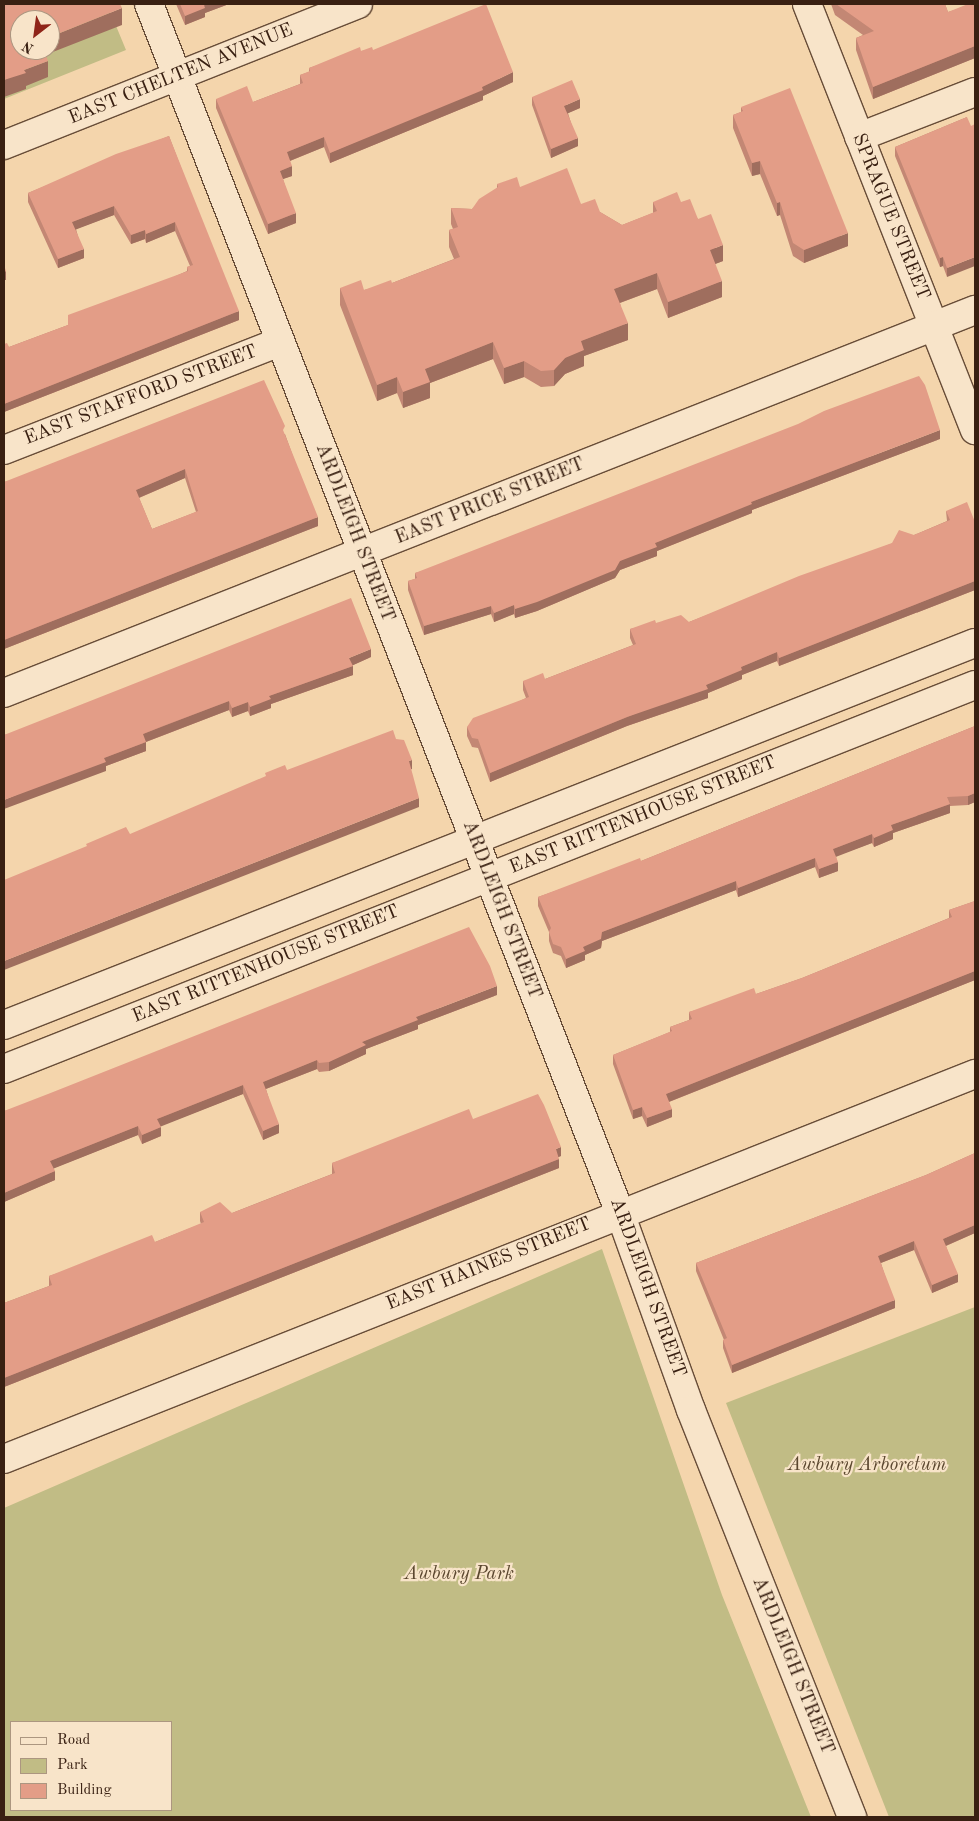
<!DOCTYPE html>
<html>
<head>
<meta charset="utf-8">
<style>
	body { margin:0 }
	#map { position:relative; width:979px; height:1821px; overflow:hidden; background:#f4d5ac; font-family:"Old Standard TT",serif }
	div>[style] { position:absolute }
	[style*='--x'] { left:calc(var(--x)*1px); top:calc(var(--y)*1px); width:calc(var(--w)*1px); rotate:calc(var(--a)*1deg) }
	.green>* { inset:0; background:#c1bc85 }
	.roads { filter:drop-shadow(1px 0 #684d38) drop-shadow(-1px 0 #684d38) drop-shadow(0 1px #684d38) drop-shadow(0 -1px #684d38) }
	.minor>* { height:28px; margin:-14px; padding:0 14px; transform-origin:14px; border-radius:14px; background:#f8e4c9 }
	.wall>* { inset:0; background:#c38774 }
	.shaded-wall>* { inset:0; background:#9f6e5e }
	.building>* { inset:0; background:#e39d87 }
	span { translate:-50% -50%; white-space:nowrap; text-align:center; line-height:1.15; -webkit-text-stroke:4.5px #f8e4c9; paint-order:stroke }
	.street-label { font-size:19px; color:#392012 }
	.park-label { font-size:19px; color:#5b472f; font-style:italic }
	.frame { position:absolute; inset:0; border:5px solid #392012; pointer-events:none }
	.legend { position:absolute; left:10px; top:1721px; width:162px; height:90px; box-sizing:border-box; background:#f8e4c9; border:1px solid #ac9680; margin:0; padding:6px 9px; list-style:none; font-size:15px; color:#392012 }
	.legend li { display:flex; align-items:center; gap:10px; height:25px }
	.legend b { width:25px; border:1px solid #ac9680 }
	.north { position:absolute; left:10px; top:10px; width:50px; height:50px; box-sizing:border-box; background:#f8e4c9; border:1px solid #ac9680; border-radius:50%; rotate:210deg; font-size:14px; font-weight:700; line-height:20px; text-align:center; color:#392012 }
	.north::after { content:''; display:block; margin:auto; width:18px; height:22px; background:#8f2418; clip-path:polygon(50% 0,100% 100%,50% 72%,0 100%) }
</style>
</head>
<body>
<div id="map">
	<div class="green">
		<i style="clip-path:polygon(evenodd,4px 4px,107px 4px,126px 50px,4px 99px,4px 4px,20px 20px,50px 20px,50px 50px,20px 50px,20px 20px)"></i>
		<i style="clip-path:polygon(evenodd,602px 1249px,722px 1595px,811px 1817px,4px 1817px,4px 1508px,602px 1249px,11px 1722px,171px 1722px,171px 1810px,11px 1810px,11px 1722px)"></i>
		<i style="clip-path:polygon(975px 1307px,975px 1817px,889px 1817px,726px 1403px)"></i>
	</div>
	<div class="roads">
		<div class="minor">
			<i style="--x:149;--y:4;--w:1298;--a:68.72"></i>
			<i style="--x:620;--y:1213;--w:209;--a:70.2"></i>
			<i style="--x:691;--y:1410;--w:438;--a:68.4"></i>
			<i style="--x:807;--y:4;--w:458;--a:68.5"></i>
			<i style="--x:859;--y:137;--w:124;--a:-21.2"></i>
			<i style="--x:4;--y:145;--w:381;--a:-21.7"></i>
			<i style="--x:4;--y:450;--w:295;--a:-21.4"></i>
			<i style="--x:4;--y:693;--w:1044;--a:-21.53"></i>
			<i style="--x:4;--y:1025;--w:1043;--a:-21.48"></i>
			<i style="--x:4;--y:1069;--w:1044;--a:-21.58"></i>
			<i style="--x:4;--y:1459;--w:1045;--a:-21.63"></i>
		</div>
	</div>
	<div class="wall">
		<i style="clip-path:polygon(176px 4px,229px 4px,205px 13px,205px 17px,185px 25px)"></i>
		<i style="clip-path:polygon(831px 4px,945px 4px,948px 12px,975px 4px,975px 58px,873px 99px,856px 50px,856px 38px,863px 35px,835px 15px)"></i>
		<i style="clip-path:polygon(373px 50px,513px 82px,483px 96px,483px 100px,330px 163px,324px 147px,290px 161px,292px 176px,283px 179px,296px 223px,268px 234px,216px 108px,216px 99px,253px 102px,300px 84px,300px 75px,309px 72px,309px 68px,361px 51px)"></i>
		<i style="clip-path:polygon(532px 97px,580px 108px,568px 113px,578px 146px,551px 158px,532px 105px)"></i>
		<i style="clip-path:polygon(741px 107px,848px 246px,804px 263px,793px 256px,780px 215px,777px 216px,760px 174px,752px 176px,733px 128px,733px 115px,741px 112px)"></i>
		<i style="clip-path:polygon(967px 117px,947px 277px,943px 266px,940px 267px,895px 156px,895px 147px)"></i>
		<i style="clip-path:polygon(169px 136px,239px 320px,4px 412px,4px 344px,9px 347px,68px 325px,187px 271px,187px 267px,190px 266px,175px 231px,146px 243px,145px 239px,131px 244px,114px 215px,76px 229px,84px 258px,58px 268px,28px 202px,28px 193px)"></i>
		<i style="clip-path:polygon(497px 184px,520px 187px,581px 204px,600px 212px,622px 225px,653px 213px,653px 202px,681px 202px,698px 219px,723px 261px,715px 264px,722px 297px,668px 318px,657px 289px,620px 303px,628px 340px,584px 356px,584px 366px,565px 374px,554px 386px,541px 387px,524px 377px,504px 384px,493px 359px,430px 383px,430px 398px,403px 408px,397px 393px,377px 401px,340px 305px,340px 288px,364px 290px,392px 283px,454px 259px,449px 247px,449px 230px,453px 229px,451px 224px,451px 208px,472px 209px,497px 188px)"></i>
		<i style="clip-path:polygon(evenodd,285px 434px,318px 526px,4px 649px,4px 482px,285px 434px,185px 478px,196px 512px,152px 529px,139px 498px,185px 478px)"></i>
		<i style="clip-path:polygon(940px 439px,752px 510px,752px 513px,657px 551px,657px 556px,620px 570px,615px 578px,537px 611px,515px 618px,514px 614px,494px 622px,491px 614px,424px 635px,408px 590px,408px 581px,415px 579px,415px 573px)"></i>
		<i style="clip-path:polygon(946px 511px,975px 522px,975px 590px,779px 666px,777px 661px,742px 675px,742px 679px,708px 693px,708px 698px,627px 726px,490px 782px,478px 748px,472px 747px,467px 736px,467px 727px,526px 698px,523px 690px,523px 681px,545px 679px,633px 645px,630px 638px,630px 629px,656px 623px,689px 622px,914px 535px,947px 521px)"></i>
		<i style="clip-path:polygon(371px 657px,353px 665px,353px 675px,271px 704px,271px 708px,250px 716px,248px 711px,232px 717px,229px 710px,146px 742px,146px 751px,106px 766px,106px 771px,4px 735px)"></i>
		<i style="clip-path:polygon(975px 726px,975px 802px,968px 805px,950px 806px,950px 813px,893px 833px,893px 839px,874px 847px,872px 843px,836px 856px,838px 871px,819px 878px,815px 867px,738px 897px,736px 890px,602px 941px,601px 948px,585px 955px,585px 960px,566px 968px,561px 956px,553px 953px,549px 941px,549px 932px,538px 906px,538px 897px,641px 861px)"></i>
		<i style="clip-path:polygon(975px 901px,975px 980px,669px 1102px,672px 1117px,647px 1127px,642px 1116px,633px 1119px,613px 1064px,613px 1055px,670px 1032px,670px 1027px,689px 1020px,689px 1012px,756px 994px,802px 978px,949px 918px,949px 910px)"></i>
		<i style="clip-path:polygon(497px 995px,418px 1025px,418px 1029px,366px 1049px,366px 1054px,329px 1071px,319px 1072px,317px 1069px,266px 1089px,279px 1133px,263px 1140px,243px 1094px,160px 1126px,161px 1136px,142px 1144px,138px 1135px,54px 1168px,55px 1180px,4px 1202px,4px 1111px)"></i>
		<i style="clip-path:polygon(473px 1119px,561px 1156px,558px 1157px,559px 1168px,4px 1387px,4px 1303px,49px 1286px,49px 1276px,155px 1242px,201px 1224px,200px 1221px,200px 1212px,232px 1213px,332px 1174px,332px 1163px)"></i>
		<i style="clip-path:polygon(975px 1153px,975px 1233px,946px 1246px,958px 1282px,932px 1293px,914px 1250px,881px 1263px,895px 1308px,732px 1373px,723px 1348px,723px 1340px,724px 1340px,696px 1271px,696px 1263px,926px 1175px)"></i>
	</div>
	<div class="shaded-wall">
		<i style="clip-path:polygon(207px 4px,229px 4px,205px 13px,205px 17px,185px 25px,185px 16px)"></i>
		<i style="clip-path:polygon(122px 8px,122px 25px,40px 57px,40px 50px,50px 50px,50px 37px)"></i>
		<i style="clip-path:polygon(975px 46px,975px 58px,873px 99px,873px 87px)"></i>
		<i style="clip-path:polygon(48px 61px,48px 77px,26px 86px,26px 89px,4px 97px,4px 80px,24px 70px)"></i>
		<i style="clip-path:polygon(513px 72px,513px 82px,483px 96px,483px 100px,330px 163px,330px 153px,482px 87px)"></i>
		<i style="clip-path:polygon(580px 99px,580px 108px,564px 115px,564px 106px)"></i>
		<i style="clip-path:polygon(324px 137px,324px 147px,287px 162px,287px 152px)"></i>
		<i style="clip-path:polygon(578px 138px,578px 146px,551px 158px,551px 149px)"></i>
		<i style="clip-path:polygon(760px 161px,760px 174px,752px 176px,752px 163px)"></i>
		<i style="clip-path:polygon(292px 166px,292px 176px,280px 180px,280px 171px)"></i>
		<i style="clip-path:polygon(780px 202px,780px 215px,777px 216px,777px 203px)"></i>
		<i style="clip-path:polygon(114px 206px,114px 215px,72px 231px,72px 222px)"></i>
		<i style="clip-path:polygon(296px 213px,296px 223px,268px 234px,268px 224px)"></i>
		<i style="clip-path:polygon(175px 222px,175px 231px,146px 243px,146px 234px)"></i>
		<i style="clip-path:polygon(145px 230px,145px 239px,131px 244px,131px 235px)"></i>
		<i style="clip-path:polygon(848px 233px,848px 246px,804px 263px,804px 250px)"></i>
		<i style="clip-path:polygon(723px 245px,723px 261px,710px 266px,710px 250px)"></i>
		<i style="clip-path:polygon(84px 249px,84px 258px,58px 268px,58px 259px)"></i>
		<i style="clip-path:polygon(943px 257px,943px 266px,940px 267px,940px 258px)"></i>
		<i style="clip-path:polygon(975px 257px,975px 266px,947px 277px,947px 268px)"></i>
		<i style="clip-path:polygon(6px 271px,6px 280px,4px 280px,4px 272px)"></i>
		<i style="clip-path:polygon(657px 273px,657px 289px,614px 305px,614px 289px)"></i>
		<i style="clip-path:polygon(722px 281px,722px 297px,668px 318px,668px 302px)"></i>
		<i style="clip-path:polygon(239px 311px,239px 320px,4px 412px,4px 404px)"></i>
		<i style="clip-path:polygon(628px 323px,628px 340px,584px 356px,584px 366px,565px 374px,554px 386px,554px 370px,581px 341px)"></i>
		<i style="clip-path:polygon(493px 342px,493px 359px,430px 383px,430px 398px,403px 408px,403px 392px,425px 369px)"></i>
		<i style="clip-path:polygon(524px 361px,524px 377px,504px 384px,504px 368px)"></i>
		<i style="clip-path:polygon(397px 377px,397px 393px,377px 401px,377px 385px)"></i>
		<i style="clip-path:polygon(940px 430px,940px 439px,752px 510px,752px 513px,657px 551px,657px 556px,620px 570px,615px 578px,537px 611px,515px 618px,515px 609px,620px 561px,655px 543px,751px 502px)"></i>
		<i style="clip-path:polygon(185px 469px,185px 478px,136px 499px,136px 490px)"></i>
		<i style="clip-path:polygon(318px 517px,318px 526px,4px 649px,4px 640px)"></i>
		<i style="clip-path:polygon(975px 581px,975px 590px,779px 666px,779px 658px)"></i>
		<i style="clip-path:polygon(514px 605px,514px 614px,494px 622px,494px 613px)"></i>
		<i style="clip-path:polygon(491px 606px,491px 614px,424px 635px,424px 626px)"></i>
		<i style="clip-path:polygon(371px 649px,371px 657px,349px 667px,349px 658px)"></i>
		<i style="clip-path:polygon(777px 652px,777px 661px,742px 675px,742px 679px,708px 693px,708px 698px,627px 726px,490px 782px,490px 773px,706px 685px,741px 667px)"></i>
		<i style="clip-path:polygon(353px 666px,353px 675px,271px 704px,271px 708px,250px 716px,250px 707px,269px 696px)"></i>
		<i style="clip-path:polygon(229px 701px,229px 710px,143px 743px,143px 734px)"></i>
		<i style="clip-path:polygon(248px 702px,248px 711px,232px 717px,232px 708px)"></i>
		<i style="clip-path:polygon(146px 742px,146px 751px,106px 766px,106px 771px,4px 809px,4px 800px,104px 758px)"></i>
		<i style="clip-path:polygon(412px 760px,412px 769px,409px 770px,409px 761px)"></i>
		<i style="clip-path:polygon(975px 793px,975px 802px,968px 805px,968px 796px)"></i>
		<i style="clip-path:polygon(419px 798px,419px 807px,4px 970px,4px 961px)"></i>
		<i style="clip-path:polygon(950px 804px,950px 813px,893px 833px,893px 839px,874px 847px,874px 838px,891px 825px)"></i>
		<i style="clip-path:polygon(872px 834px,872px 843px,833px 858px,833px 849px)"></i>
		<i style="clip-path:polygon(815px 858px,815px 867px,738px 897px,738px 888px)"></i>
		<i style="clip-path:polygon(838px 862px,838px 871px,819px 878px,819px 869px)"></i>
		<i style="clip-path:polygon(736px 881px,736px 890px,602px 941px,601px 948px,585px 955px,585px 960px,566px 968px,566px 959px,583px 947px,602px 932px)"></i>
		<i style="clip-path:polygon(975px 971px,975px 980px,666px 1103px,666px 1094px)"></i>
		<i style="clip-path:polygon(497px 986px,497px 995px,418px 1025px,418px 1029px,366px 1049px,366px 1054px,329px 1071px,329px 1062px,362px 1042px,416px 1017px)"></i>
		<i style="clip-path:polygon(317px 1060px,317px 1069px,263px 1090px,263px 1082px)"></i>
		<i style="clip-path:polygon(243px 1085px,243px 1094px,157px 1128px,157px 1119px)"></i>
		<i style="clip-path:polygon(642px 1107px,642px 1116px,633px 1119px,633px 1110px)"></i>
		<i style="clip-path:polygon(672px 1109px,672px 1117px,647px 1127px,647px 1118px)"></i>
		<i style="clip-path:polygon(279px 1124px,279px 1133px,263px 1140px,263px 1131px)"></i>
		<i style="clip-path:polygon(138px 1126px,138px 1135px,50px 1170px,50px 1161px)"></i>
		<i style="clip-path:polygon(161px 1127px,161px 1136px,142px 1144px,142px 1135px)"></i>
		<i style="clip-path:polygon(561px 1147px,561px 1156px,556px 1158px,556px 1149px)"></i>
		<i style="clip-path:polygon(559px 1159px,559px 1168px,4px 1387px,4px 1378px)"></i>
		<i style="clip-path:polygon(55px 1171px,55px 1180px,4px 1202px,4px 1193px)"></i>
		<i style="clip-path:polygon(975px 1225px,975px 1233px,943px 1247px,943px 1239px)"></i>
		<i style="clip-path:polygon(914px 1241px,914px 1250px,878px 1264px,878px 1256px)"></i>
		<i style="clip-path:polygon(958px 1274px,958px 1282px,932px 1293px,932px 1285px)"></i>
		<i style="clip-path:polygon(895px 1300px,895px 1308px,732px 1373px,732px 1365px)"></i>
	</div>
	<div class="building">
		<i style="clip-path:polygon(4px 4px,120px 4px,122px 8px,50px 37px,50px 20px,20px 20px,20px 50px,44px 50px,48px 61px,24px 70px,26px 73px,4px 80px)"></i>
		<i style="clip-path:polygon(180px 4px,207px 4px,204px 5px,205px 8px,185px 16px)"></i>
		<i style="clip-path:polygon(486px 4px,513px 72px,482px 87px,483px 90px,330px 153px,324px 137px,287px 152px,292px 166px,280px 171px,296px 213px,268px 224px,216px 99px,247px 86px,253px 102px,303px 83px,300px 75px,310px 71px,309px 68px,360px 47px,361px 51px,372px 47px,373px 50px)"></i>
		<i style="clip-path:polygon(836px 4px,945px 4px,948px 12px,968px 4px,975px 4px,975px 46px,873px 87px,856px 38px,874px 31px)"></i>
		<i style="clip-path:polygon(572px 80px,580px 99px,564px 106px,578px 138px,551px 149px,532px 97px)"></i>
		<i style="clip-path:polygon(790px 88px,848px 233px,804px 250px,793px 243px,780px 202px,777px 203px,760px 161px,752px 163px,733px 115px,743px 111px,741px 107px)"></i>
		<i style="clip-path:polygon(967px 117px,971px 126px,975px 124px,975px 257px,947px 268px,943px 257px,940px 258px,895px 147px)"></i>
		<i style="clip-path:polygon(169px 136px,239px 311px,4px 404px,4px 344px,7px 343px,9px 347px,68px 325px,68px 315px,188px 271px,187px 267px,193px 265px,175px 222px,146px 234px,145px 230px,131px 235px,114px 206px,72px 222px,84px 249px,58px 259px,28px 193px,116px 154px)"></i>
		<i style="clip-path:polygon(567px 168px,581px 204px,595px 199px,600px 212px,622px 225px,657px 211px,653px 202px,677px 192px,681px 202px,690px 199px,698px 219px,711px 214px,723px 245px,710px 250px,722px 281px,668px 302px,657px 273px,614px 289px,628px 323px,581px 341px,584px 350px,565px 358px,554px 370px,541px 371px,524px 361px,504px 368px,493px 342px,425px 369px,430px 382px,403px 392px,397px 377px,377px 385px,340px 288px,361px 280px,364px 290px,391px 280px,392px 283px,460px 257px,449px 230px,458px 227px,451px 208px,472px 209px,479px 199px,498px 187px,497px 184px,517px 177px,520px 187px)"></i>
		<i style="clip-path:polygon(4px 265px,6px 271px,4px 272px)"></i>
		<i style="clip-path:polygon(919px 376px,925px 385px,940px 430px,751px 502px,752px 504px,655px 543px,657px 547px,620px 561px,615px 570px,537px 602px,515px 609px,514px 605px,494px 613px,491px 606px,424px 626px,408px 581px,417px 578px,415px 573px,798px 424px,824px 411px)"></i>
		<i style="clip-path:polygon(evenodd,264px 380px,285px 426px,283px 430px,318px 517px,4px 640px,4px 482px,264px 380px,185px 469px,198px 511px,152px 529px,136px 490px,185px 469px)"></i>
		<i style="clip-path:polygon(967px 502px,975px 522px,975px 581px,779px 658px,777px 652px,741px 667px,742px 670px,706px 685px,708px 689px,627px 717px,490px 773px,478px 739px,472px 738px,467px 727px,473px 718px,529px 697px,523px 681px,543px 673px,545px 679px,636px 644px,630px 629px,655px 620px,656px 623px,681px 615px,689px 622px,799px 576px,892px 543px,899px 530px,914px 535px,950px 520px,946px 511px)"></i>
		<i style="clip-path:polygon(351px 598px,371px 649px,349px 658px,353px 666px,269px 696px,271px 699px,250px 707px,248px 702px,232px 708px,229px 701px,163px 726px,143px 734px,146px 742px,104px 758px,106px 762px,4px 800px,4px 735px)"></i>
		<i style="clip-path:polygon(975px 726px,975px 793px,968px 796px,947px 797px,950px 804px,891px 825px,893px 830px,874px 838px,872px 834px,833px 849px,838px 862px,819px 869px,815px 858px,738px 888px,736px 881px,602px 932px,601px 939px,583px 947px,585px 951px,566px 959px,561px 947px,553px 944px,549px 932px,551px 928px,538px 897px,640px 858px,641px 861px)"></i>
		<i style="clip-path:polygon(393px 730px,396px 739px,404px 740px,412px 760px,409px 761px,419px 798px,4px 961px,4px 880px,87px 846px,86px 844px,126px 827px,130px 834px,266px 776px,265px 773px,285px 765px,287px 770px)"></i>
		<i style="clip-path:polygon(975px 901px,975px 971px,666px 1094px,672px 1109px,647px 1118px,642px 1107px,633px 1110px,613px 1055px,672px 1031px,670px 1027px,692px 1019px,689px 1012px,754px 988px,756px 994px,802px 978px,952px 917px,949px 910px)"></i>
		<i style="clip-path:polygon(469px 927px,490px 966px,497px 986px,416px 1017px,418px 1020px,362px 1042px,366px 1045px,329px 1062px,319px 1063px,317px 1060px,263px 1082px,279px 1124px,263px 1131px,243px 1085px,157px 1119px,161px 1127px,142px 1135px,138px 1126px,50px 1161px,55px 1171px,4px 1193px,4px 1111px,48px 1094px)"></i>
		<i style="clip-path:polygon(538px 1094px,544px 1105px,561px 1147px,556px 1149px,559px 1159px,4px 1378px,4px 1303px,52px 1285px,49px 1276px,152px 1235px,155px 1242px,204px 1222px,200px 1212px,220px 1202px,232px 1213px,335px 1173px,332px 1163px,469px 1109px,473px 1119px)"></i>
		<i style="clip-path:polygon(975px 1153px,975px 1225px,943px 1239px,958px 1274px,932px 1285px,914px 1241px,878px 1256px,895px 1300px,732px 1365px,723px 1340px,727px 1338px,696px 1263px,926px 1175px)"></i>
	</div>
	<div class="street-label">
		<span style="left:181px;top:75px;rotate:-22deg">EAST CHELTEN AVENUE</span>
		<span style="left:890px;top:217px;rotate:68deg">SPRAGUE STREET</span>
		<span style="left:141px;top:396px;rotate:-21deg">EAST STAFFORD STREET</span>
		<span style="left:490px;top:502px;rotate:-22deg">EAST PRICE STREET</span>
		<span style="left:354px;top:533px;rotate:69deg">ARDLEIGH STREET</span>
		<span style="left:643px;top:816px;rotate:-22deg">EAST RITTENHOUSE STREET</span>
		<span style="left:501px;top:910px;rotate:69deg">ARDLEIGH STREET</span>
		<span style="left:266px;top:965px;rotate:-22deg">EAST RITTENHOUSE STREET</span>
		<span style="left:489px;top:1265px;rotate:-22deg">EAST HAINES STREET</span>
		<span style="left:647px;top:1288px;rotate:70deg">ARDLEIGH STREET</span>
		<span style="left:792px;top:1666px;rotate:68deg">ARDLEIGH STREET</span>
	</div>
	<div class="park-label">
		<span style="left:867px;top:1466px">Awbury Arboretum</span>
		<span style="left:459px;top:1575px">Awbury Park</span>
	</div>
	<div class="frame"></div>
	<ul class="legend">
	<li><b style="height:6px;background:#f8e4c9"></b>Road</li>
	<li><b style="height:14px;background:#c1bc85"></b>Park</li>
	<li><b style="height:14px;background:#e39d87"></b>Building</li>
	</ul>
	<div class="north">N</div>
</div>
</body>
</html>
